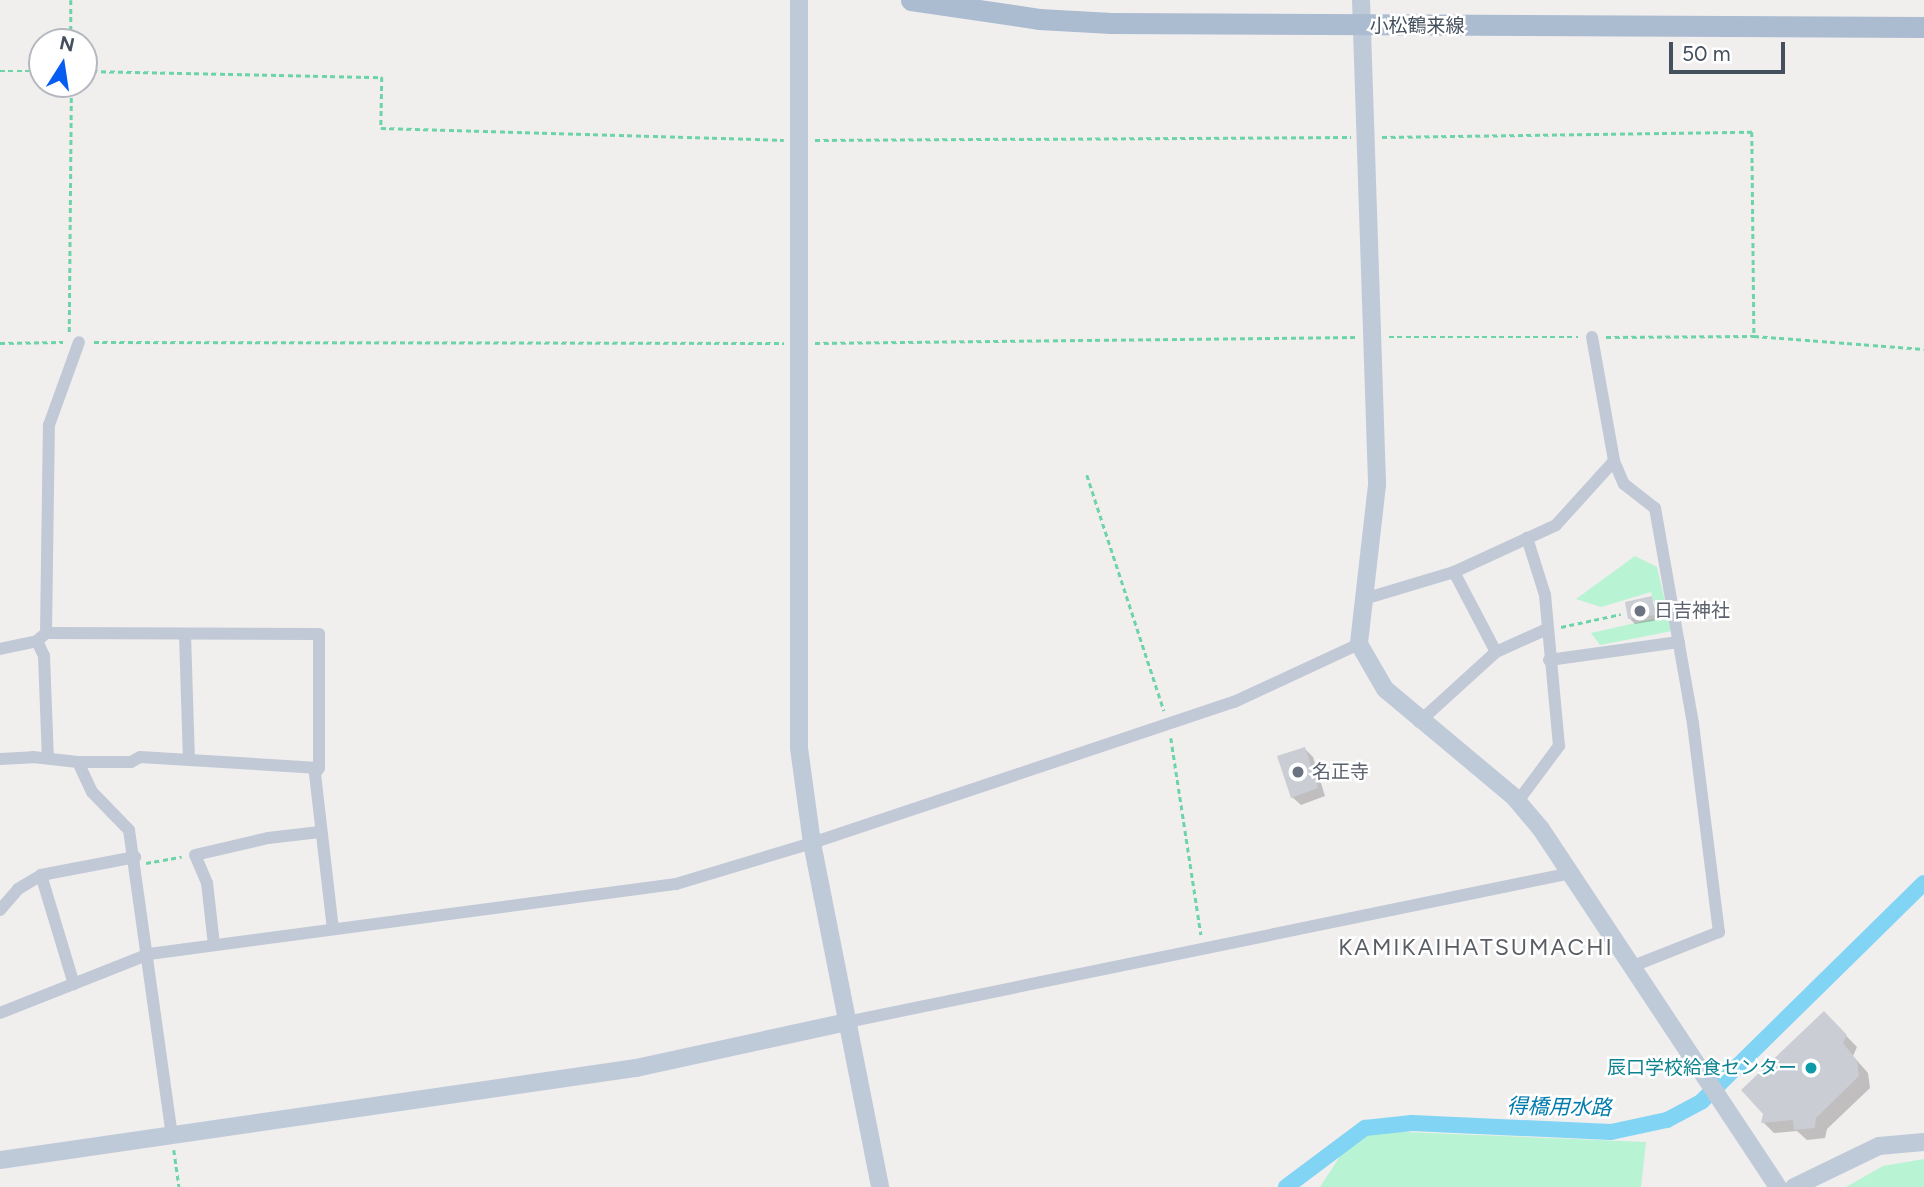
<!DOCTYPE html>
<html>
<head>
<meta charset="utf-8">
<style>
	body { margin:0 }
	#map { position:relative; width:1924px; height:1187px; overflow:hidden; background:#f1eeee; font-family:Figtree,"Noto Sans JP",sans-serif }
	div>[style] { position:absolute }
	[style*='--x'] { left:calc(var(--x)*1px); top:calc(var(--y)*1px); width:calc(var(--w)*1px); rotate:calc(var(--a)*1deg) }
	.green>* { inset:0; background:#b8f3d3 }
	.shadow>* { inset:0; background:#0003 }
	.canal>* { height:16px; margin:-8px; padding:0 8px; transform-origin:8px; border-radius:8px; background:#81d4f4 }
	.building>* { inset:0; background:#cacdd4 }
	.path>* { height:2.5px; margin-top:-1.25px; transform-origin:0; background:repeating-linear-gradient(90deg,#6dd4a9 0 5px,transparent 0 8.5px) }
	.street>* { height:12px; margin:-6px; padding:0 6px; transform-origin:6px; border-radius:6px; background:#c0c9d5 }
	.secondary>* { height:18px; margin:-9px; padding:0 9px; transform-origin:9px; border-radius:9px; background:#bfcad9 }
	.primary>* { height:21px; margin:-10.5px; padding:0 10.5px; transform-origin:10.5px; border-radius:10.5px; background:#abbbd0 }
	.dots>* { width:19px; height:19px; translate:-50% -50%; box-sizing:border-box; border:4px solid #fff; border-radius:50% }
	span { translate:-50% -50%; white-space:nowrap; text-align:center; line-height:1.15; -webkit-text-stroke:5px #fff; paint-order:stroke }
	.street-label { font-size:19px; color:#45505e }
	.worship-label { font-size:19px; color:#5b616d }
	.left { translate:0 -50%; text-align:left }
	.culture-label { font-size:19px; color:#0d838f }
	.right { translate:-100% -50%; text-align:right }
	.water-label { font-size:21px; color:#017cad; font-style:italic }
	.quarter-label { font-size:23px; color:#5a5e64; letter-spacing:2px }
	.north { position:absolute; left:28px; top:28px; width:70px; height:70px; box-sizing:border-box; background:#fff; border:2px solid #b5b9bf; border-radius:50%; rotate:12deg; font-size:19px; font-weight:700; line-height:28px; text-align:center; color:#45505e }
	.north::after { content:''; display:block; margin:auto; width:24px; height:32px; background:#085df1; clip-path:polygon(50% 0,100% 100%,50% 72%,0 100%) }
	.scale { position:absolute; left:1669px; top:42px; width:116px; height:32px; box-sizing:border-box; border:4px solid #45505e; border-top:0; padding-left:9px; font-size:21px; line-height:24px; white-space:nowrap; color:#45505e; -webkit-text-stroke:5px #fff; paint-order:stroke }
</style>
</head>
<body>
<div id="map">
	<div class="green">
		<i style="clip-path:polygon(1635px 556px,1657px 567px,1672px 631px,1600px 645px,1591px 633px,1658px 618px,1651px 592px,1601px 607px,1576px 599px)"></i>
		<i style="clip-path:polygon(1357px 1130px,1646px 1142px,1641px 1187px,1320px 1187px)"></i>
		<i style="clip-path:polygon(1924px 1159px,1924px 1187px,1846px 1187px,1883px 1166px)"></i>
	</div>
	<div class="shadow">
		<i style="clip-path:polygon(1651px 598px,1659px 620px,1635px 624px,1630px 619px)"></i>
		<i style="clip-path:polygon(1305px 749px,1313px 757px,1325px 796px,1301px 805px,1292px 797px)"></i>
		<i style="clip-path:polygon(1824px 1013px,1857px 1047px,1853px 1056px,1868px 1073px,1870px 1088px,1827px 1129px,1825px 1138px,1807px 1140px,1797px 1131px,1774px 1133px,1763px 1122px)"></i>
	</div>
	<div class="canal">
		<i style="--x:1286;--y:1187;--w:99;--a:-36.8"></i>
		<i style="--x:1365;--y:1128;--w:47;--a:-6.1"></i>
		<i style="--x:1412;--y:1123;--w:199;--a:2.6"></i>
		<i style="--x:1611;--y:1132;--w:57;--a:-12.1"></i>
		<i style="--x:1667;--y:1120;--w:40;--a:-28"></i>
		<i style="--x:1702;--y:1101;--w:311;--a:-44.5"></i>
	</div>
	<div class="building">
		<i style="clip-path:polygon(1652px 596px,1655px 615px,1628px 619px,1625px 602px)"></i>
		<i style="clip-path:polygon(1305px 747px,1318px 788px,1291px 798px,1277px 756px)"></i>
		<i style="clip-path:polygon(1824px 1011px,1847px 1035px,1843px 1043px,1857px 1061px,1859px 1076px,1816px 1118px,1815px 1128px,1794px 1130px,1793px 1120px,1761px 1123px,1763px 1114px,1741px 1090px)"></i>
	</div>
	<div class="path">
		<i style="--x:71;--y:0;--w:42;--a:90"></i>
		<i style="--x:0;--y:71;--w:42;--a:0"></i>
		<i style="--x:84;--y:71;--w:298;--a:1.2"></i>
		<i style="--x:382;--y:77;--w:51;--a:91.1"></i>
		<i style="--x:381;--y:128;--w:403;--a:1.7"></i>
		<i style="--x:1382;--y:137;--w:370;--a:-0.8"></i>
		<i style="--x:1752;--y:132;--w:204;--a:89.4"></i>
		<i style="--x:815;--y:140;--w:536;--a:-0.32"></i>
		<i style="--x:69;--y:332;--w:248;--a:-89.5"></i>
		<i style="--x:1389;--y:337;--w:189;--a:0"></i>
		<i style="--x:1606;--y:337;--w:148;--a:-0.4"></i>
		<i style="--x:1754;--y:336;--w:170;--a:4.4"></i>
		<i style="--x:94;--y:342;--w:690;--a:0.08"></i>
		<i style="--x:0;--y:343;--w:63;--a:-0.9"></i>
		<i style="--x:815;--y:343;--w:543;--a:-0.63"></i>
		<i style="--x:1087;--y:475;--w:248;--a:71.9"></i>
		<i style="--x:1561;--y:627;--w:61;--a:-12.2"></i>
		<i style="--x:1171;--y:738;--w:199;--a:81.3"></i>
		<i style="--x:146;--y:863;--w:36;--a:-10"></i>
		<i style="--x:174;--y:1150;--w:37;--a:82"></i>
	</div>
	<div class="street">
		<i style="--x:1592;--y:337;--w:126;--a:79.9"></i>
		<i style="--x:1614;--y:461;--w:25;--a:67"></i>
		<i style="--x:1624;--y:484;--w:39;--a:38"></i>
		<i style="--x:1655;--y:508;--w:219;--a:80"></i>
		<i style="--x:1693;--y:724;--w:210;--a:82.9"></i>
		<i style="--x:1719;--y:932;--w:92;--a:158.4"></i>
		<i style="--x:1454;--y:572;--w:90;--a:62.3"></i>
		<i style="--x:1364;--y:599;--w:94;--a:-16.7"></i>
		<i style="--x:1454;--y:572;--w:112;--a:-24.7"></i>
		<i style="--x:1556;--y:525;--w:86;--a:-47.8"></i>
		<i style="--x:46;--y:633;--w:208;--a:-89.2"></i>
		<i style="--x:49;--y:425;--w:88;--a:-70.1"></i>
		<i style="--x:185;--y:634;--w:126;--a:88.2"></i>
		<i style="--x:37;--y:641;--w:17;--a:65"></i>
		<i style="--x:44;--y:656;--w:102;--a:87.8"></i>
		<i style="--x:0;--y:649;--w:38;--a:-12"></i>
		<i style="--x:37;--y:641;--w:12;--a:-42"></i>
		<i style="--x:46;--y:633;--w:273;--a:0.2"></i>
		<i style="--x:319;--y:634;--w:134;--a:90"></i>
		<i style="--x:319;--y:768;--w:7;--a:124"></i>
		<i style="--x:315;--y:774;--w:156;--a:83.4"></i>
		<i style="--x:1549;--y:660;--w:131;--a:-7.9"></i>
		<i style="--x:1419;--y:722;--w:104;--a:-42.3"></i>
		<i style="--x:1496;--y:652;--w:56;--a:-24.3"></i>
		<i style="--x:0;--y:759;--w:33;--a:-3"></i>
		<i style="--x:33;--y:757;--w:45;--a:6.3"></i>
		<i style="--x:78;--y:762;--w:33;--a:65"></i>
		<i style="--x:92;--y:792;--w:53;--a:45.8"></i>
		<i style="--x:129;--y:830;--w:310;--a:82"></i>
		<i style="--x:78;--y:762;--w:53;--a:0"></i>
		<i style="--x:131;--y:762;--w:10;--a:-29"></i>
		<i style="--x:140;--y:757;--w:179;--a:3.5"></i>
		<i style="--x:1518;--y:801;--w:69;--a:-53.3"></i>
		<i style="--x:1559;--y:746;--w:152;--a:-95.3"></i>
		<i style="--x:1545;--y:595;--w:60;--a:-107.5"></i>
		<i style="--x:41;--y:875;--w:114;--a:73.2"></i>
		<i style="--x:0;--y:910;--w:28;--a:-49"></i>
		<i style="--x:18;--y:889;--w:27;--a:-31"></i>
		<i style="--x:41;--y:875;--w:96;--a:-10.8"></i>
		<i style="--x:214;--y:945;--w:62;--a:-96.4"></i>
		<i style="--x:207;--y:883;--w:30;--a:-113"></i>
		<i style="--x:195;--y:855;--w:75;--a:-13.1"></i>
		<i style="--x:268;--y:838;--w:52;--a:-6.6"></i>
		<i style="--x:0;--y:1013;--w:160;--a:-21.6"></i>
		<i style="--x:149;--y:954;--w:532;--a:-7.57"></i>
		<i style="--x:676;--y:884;--w:142;--a:-16.8"></i>
		<i style="--x:812;--y:843;--w:445;--a:-18.5"></i>
		<i style="--x:1234;--y:702;--w:138;--a:-24.9"></i>
		<i style="--x:847;--y:1022;--w:739;--a:-11.63"></i>
	</div>
	<div class="secondary">
		<i style="--x:799;--y:0;--w:748;--a:90"></i>
		<i style="--x:799;--y:748;--w:96;--a:82.2"></i>
		<i style="--x:812;--y:843;--w:351;--a:78.8"></i>
		<i style="--x:1361;--y:0;--w:485;--a:88.1"></i>
		<i style="--x:1377;--y:485;--w:160;--a:96.5"></i>
		<i style="--x:1359;--y:644;--w:52;--a:60"></i>
		<i style="--x:1385;--y:689;--w:168;--a:39.9"></i>
		<i style="--x:1514;--y:797;--w:42;--a:49.8"></i>
		<i style="--x:1541;--y:829;--w:429;--a:56.5"></i>
		<i style="--x:0;--y:1160;--w:643;--a:-8.23"></i>
		<i style="--x:636;--y:1068;--w:216;--a:-12.3"></i>
		<i style="--x:1794;--y:1187;--w:94;--a:-25.8"></i>
		<i style="--x:1879;--y:1146;--w:45;--a:-5.1"></i>
	</div>
	<div class="primary">
		<i style="--x:911;--y:0;--w:129;--a:8.4"></i>
		<i style="--x:1039;--y:19;--w:72;--a:3.2"></i>
		<i style="--x:1111;--y:23;--w:813;--a:0.28"></i>
	</div>
	<div class="dots">
		<i style="left:1640px;top:611px;background:#6b7280"></i>
		<i style="left:1298px;top:772px;background:#6b7280"></i>
		<i style="left:1811px;top:1068px;background:#0f9aa8"></i>
	</div>
	<div class="street-label">
		<span style="left:1417px;top:26px">小松鶴来線</span>
	</div>
	<div class="worship-label">
		<span class="left" style="left:1654px;top:611px">日吉神社</span>
		<span class="left" style="left:1312px;top:772px">名正寺</span>
	</div>
	<div class="culture-label">
		<span class="right" style="left:1797px;top:1068px">辰口学校給食センター</span>
	</div>
	<div class="water-label">
		<span style="left:1559px;top:1107px;rotate:1deg">得橋用水路</span>
	</div>
	<div class="quarter-label">
		<span style="left:1476px;top:947px">KAMIKAIHATSUMACHI</span>
	</div>
	<div class="north">N</div>
	<div class="scale">50 m</div>
</div>
</body>
</html>
